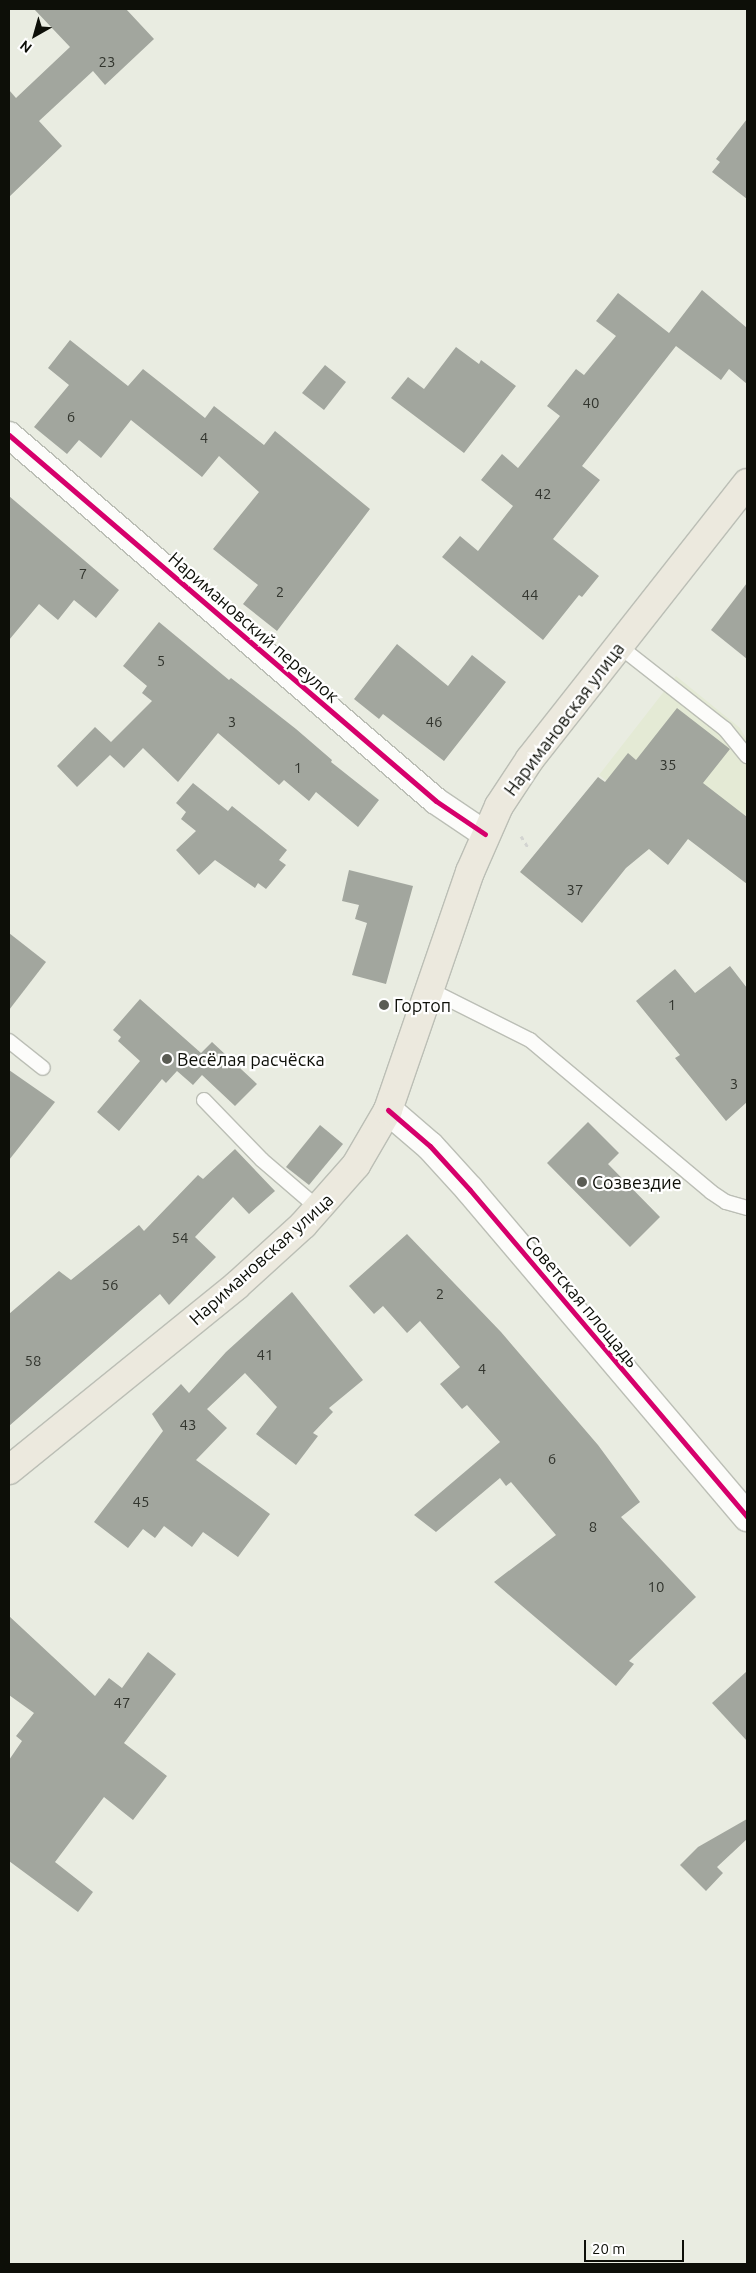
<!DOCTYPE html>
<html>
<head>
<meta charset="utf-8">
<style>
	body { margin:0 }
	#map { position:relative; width:756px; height:2273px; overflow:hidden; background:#e9ece1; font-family:Ubuntu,sans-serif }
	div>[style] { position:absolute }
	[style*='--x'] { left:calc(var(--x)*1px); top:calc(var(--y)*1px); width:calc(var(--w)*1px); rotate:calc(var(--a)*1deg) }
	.built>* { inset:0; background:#e4ead5 }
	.building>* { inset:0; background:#a2a69e }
	.path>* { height:3px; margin-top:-1.5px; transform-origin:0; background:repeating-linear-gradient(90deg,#d3d4d1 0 4px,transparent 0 8px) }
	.roads { filter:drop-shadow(1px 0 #bbbeb5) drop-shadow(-1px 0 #bbbeb5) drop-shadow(0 1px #bbbeb5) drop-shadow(0 -1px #bbbeb5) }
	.service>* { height:14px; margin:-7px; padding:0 7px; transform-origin:7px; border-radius:7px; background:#fcfcfa }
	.minor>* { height:26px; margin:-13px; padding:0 13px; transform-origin:13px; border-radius:13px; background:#fcfcfa }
	.tertiary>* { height:28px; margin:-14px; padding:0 14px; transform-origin:14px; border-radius:14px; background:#fcfcfa }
	.primary>* { height:28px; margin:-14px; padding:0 14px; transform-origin:14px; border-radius:14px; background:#ece9de }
	.cycleway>* { height:5px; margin:-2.5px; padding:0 2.5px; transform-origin:2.5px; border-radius:2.5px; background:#d6006c }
	.dots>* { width:14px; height:14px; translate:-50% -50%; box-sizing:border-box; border:2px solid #fff; border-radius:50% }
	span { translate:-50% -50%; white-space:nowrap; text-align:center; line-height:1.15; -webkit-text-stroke:4.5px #fff; paint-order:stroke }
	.number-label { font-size:15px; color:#32352e }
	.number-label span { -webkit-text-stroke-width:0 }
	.street-label { font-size:18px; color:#0d0f08 }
	.poi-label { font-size:18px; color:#0d0f08 }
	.left { translate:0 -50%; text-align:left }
	.frame { position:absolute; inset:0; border:10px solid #0d0f08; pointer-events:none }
	.north { position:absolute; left:10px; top:10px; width:50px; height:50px; -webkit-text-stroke:4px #fff; paint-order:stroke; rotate:218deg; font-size:14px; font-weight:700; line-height:20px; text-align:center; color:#0d0f08 }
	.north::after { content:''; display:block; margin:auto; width:18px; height:22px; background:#0d0f08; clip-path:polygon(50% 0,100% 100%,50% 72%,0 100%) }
	.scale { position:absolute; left:584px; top:2240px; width:100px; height:22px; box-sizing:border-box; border:2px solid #0d0f08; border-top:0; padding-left:6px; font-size:15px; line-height:18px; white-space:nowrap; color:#0d0f08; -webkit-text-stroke:4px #fff; paint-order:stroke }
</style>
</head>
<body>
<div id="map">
	<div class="built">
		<i style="clip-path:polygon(676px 676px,740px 728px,747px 740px,747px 884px,702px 849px,705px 844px,667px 829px,599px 775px)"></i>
	</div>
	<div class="building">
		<i style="clip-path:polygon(34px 9px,126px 9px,154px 39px,105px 85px,93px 71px,39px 121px,62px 146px,9px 197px,9px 90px,16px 98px,70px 47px)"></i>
		<i style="clip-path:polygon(747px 119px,747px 199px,712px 172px,720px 162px,716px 159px)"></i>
		<i style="clip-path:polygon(702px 290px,747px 328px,747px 384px,729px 369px,721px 380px,676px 346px,582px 466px,600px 480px,553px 539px,599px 576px,582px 597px,579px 595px,543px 640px,442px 557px,460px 536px,478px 551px,513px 506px,481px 480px,502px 454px,518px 468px,560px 416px,547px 406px,576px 369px,584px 375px,616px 336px,596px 321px,618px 293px,669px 333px)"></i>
		<i style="clip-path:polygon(70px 340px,128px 386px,143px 369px,205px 418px,214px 406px,264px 445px,275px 431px,370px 509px,277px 631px,243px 604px,258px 585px,213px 549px,259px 492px,219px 456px,202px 477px,131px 420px,101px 458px,79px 440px,67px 454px,34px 427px,69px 385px,48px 368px)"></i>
		<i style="clip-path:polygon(456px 347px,479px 364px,481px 360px,516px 386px,464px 453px,391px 398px,408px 377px,424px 389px)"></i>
		<i style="clip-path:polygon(325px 365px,346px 382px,324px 410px,302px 393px)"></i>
		<i style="clip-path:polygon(9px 496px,119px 590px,96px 618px,74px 600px,58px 620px,39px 604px,9px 640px)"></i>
		<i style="clip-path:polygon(747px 583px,747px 659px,711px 630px)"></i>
		<i style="clip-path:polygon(159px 622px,229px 680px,231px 678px,296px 729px,332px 760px,331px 762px,379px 800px,358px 827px,316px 792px,309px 801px,284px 780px,279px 785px,218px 733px,178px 782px,143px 748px,124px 768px,110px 755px,77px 787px,57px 766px,95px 727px,111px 742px,152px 701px,142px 693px,147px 686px,123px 666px)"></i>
		<i style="clip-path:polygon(397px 644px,448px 686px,472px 655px,506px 682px,444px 761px,383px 714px,379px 719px,354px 699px)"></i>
		<i style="clip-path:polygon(677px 708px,730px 749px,703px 783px,747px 817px,747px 884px,688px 839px,668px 865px,649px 849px,626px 868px,582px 923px,520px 872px,598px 777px,605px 782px,628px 753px,636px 760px)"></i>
		<i style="clip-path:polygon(193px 783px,228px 811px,232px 806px,287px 850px,279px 860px,286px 865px,266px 889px,258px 883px,255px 888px,215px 860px,199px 875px,176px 850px,196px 831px,181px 819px,186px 812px,176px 803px)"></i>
		<i style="clip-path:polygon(349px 870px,413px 886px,386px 984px,352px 975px,367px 923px,355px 919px,359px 905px,342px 901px)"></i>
		<i style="clip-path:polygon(9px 933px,46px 962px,9px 1010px)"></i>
		<i style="clip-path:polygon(730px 966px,747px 988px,747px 1102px,726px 1121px,675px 1058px,680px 1055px,636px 1001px,675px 969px,695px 993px)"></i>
		<i style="clip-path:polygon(140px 999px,201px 1053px,212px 1042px,257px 1084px,235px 1106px,202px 1075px,193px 1085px,177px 1071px,166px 1083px,162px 1079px,119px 1131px,97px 1112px,140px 1061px,118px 1041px,121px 1037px,113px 1030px)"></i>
		<i style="clip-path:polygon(9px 1070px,55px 1102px,9px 1160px)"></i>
		<i style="clip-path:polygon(588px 1122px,619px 1153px,608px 1164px,660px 1217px,630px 1247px,547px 1163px)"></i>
		<i style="clip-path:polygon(320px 1125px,343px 1144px,309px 1185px,286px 1167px)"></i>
		<i style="clip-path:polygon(235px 1149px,275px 1191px,249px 1214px,233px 1197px,195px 1237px,216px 1257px,169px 1305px,160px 1294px,9px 1426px,9px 1314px,59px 1271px,71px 1280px,139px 1225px,144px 1231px,198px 1175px,203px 1179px)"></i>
		<i style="clip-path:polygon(407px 1234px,501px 1332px,598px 1445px,640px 1502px,621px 1517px,696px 1597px,629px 1661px,634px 1664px,616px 1686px,494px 1582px,556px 1535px,511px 1482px,506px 1486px,500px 1478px,436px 1532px,414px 1515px,500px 1442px,467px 1405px,462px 1409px,440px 1384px,460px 1367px,420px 1321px,407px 1333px,383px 1306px,374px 1314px,349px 1286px)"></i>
		<i style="clip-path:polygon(292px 1292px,363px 1380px,329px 1408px,333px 1412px,313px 1433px,318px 1436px,296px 1465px,256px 1434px,277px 1407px,245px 1373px,207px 1409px,227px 1428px,196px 1460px,270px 1514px,238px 1557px,203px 1532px,192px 1547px,164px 1526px,155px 1538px,143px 1529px,128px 1548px,94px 1522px,163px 1431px,152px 1414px,181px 1384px,189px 1393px,226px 1352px)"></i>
		<i style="clip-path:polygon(9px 1616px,95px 1696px,109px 1678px,122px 1688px,148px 1652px,176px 1674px,124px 1743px,167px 1776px,133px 1820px,104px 1797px,55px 1862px,93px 1892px,78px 1912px,9px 1861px,9px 1760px,22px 1741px,16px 1736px,34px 1713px,9px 1695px)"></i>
		<i style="clip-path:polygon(747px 1671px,747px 1741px,712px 1703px)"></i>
		<i style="clip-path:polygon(747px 1819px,747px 1839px,717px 1867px,723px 1873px,706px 1891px,680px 1865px,698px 1847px)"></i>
	</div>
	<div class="path">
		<i style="--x:521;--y:836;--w:15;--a:58"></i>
	</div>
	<div class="roads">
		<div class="service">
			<i style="--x:619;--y:646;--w:135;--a:38.1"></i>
			<i style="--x:725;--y:729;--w:35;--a:51"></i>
			<i style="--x:430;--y:990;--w:112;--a:26.6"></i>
			<i style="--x:530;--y:1040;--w:236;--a:40"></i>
			<i style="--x:711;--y:1192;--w:18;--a:34"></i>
			<i style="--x:726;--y:1202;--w:22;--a:16"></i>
			<i style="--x:9;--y:1041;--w:43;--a:38.5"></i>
			<i style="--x:204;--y:1100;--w:83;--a:46"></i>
			<i style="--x:262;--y:1160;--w:75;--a:40.7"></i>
		</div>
		<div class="minor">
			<i style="--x:9;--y:435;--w:562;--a:40.6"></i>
			<i style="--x:436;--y:801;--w:59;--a:34"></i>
		</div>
		<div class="tertiary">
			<i style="--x:388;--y:1110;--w:55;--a:40.6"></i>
			<i style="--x:430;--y:1146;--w:59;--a:47.7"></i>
			<i style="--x:470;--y:1190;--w:429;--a:49.7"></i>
		</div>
		<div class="primary">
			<i style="--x:9;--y:1470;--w:292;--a:-39"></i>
			<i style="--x:236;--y:1286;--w:91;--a:-42.3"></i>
			<i style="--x:303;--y:1225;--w:80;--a:-48.5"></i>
			<i style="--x:356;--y:1165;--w:64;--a:-59.8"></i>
			<i style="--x:388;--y:1110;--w:252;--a:-71"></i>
			<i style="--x:470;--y:872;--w:72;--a:-66.3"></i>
			<i style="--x:499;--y:806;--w:56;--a:-56.6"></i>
			<i style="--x:530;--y:759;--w:351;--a:-51.8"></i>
		</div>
	</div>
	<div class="cycleway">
		<i style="--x:9;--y:435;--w:562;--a:40.6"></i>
		<i style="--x:436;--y:801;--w:59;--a:34"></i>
		<i style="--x:388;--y:1110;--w:55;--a:40.6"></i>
		<i style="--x:430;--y:1146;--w:59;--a:47.7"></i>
		<i style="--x:470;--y:1190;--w:429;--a:49.7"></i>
	</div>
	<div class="dots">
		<i style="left:384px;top:1005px;background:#5a5c54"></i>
		<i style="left:167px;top:1059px;background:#5a5c54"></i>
		<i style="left:582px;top:1182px;background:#5a5c54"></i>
	</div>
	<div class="number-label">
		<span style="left:107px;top:62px">23</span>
		<span style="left:591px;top:403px">40</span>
		<span style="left:71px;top:417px">6</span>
		<span style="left:204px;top:438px">4</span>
		<span style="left:543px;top:494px">42</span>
		<span style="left:83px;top:574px">7</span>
		<span style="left:280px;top:592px">2</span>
		<span style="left:530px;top:595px">44</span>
		<span style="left:161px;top:661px">5</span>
		<span style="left:232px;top:722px">3</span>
		<span style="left:434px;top:722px">46</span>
		<span style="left:668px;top:765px">35</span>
		<span style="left:298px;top:768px">1</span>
		<span style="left:575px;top:890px">37</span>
		<span style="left:672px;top:1005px">1</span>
		<span style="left:734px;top:1084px">3</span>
		<span style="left:180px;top:1238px">54</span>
		<span style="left:110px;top:1285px">56</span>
		<span style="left:440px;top:1294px">2</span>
		<span style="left:265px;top:1355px">41</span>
		<span style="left:33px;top:1361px">58</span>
		<span style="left:482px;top:1369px">4</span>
		<span style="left:188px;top:1425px">43</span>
		<span style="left:552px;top:1459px">6</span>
		<span style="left:141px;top:1502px">45</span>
		<span style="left:593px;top:1527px">8</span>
		<span style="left:656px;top:1587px">10</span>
		<span style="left:122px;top:1703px">47</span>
	</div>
	<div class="street-label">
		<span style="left:254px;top:627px;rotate:41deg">Наримановский переулок</span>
		<span style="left:564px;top:719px;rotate:-53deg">Наримановская улица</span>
		<span style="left:261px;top:1259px;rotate:-42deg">Наримановская улица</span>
		<span style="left:582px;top:1301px;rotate:50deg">Советская площадь</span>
	</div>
	<div class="poi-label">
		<span class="left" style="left:394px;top:1005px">Гортоп</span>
		<span class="left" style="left:177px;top:1059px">Весёлая расчёска</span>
		<span class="left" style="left:592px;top:1182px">Созвездие</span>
	</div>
	<div class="frame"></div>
	<div class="north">N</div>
	<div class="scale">20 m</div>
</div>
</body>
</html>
